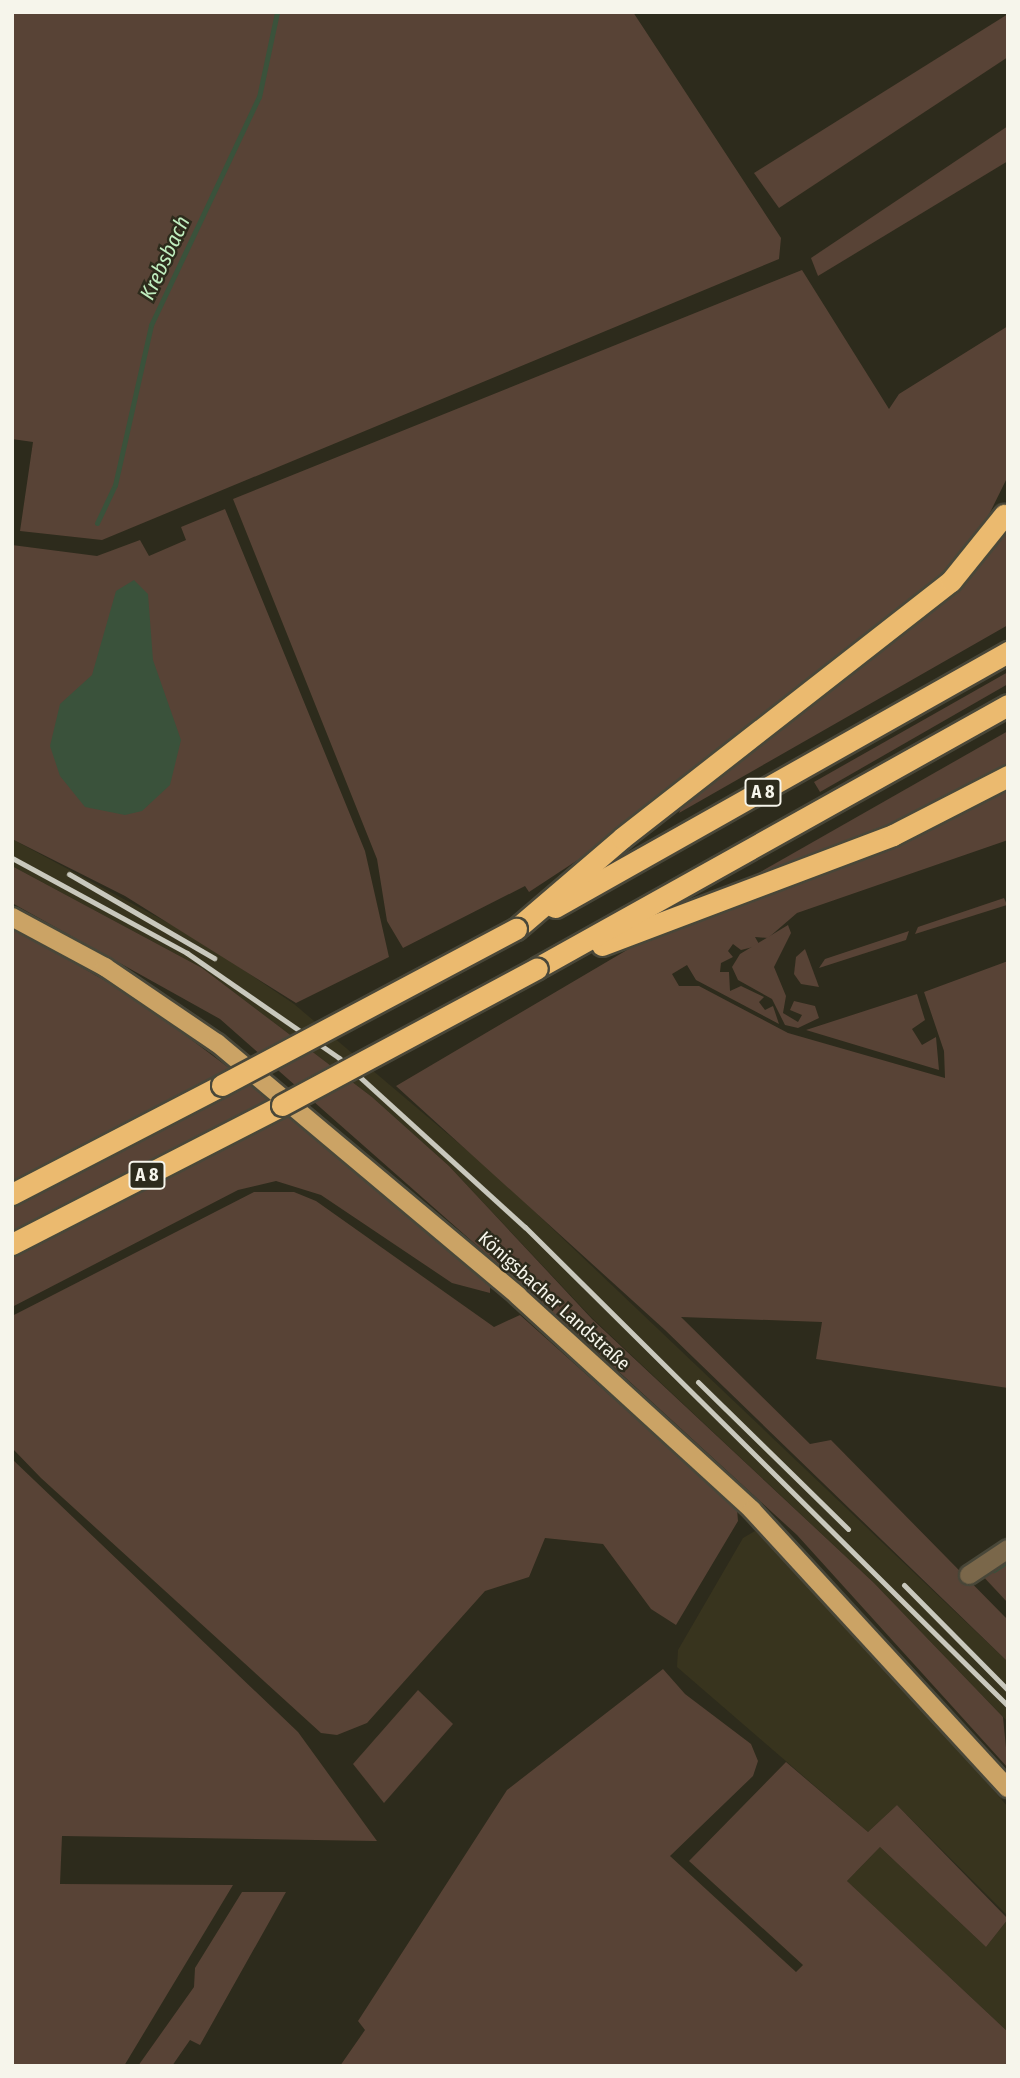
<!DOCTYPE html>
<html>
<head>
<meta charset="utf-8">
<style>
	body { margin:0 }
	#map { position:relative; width:1020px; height:2078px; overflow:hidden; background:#2d2b1c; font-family:"Fira Sans Condensed",sans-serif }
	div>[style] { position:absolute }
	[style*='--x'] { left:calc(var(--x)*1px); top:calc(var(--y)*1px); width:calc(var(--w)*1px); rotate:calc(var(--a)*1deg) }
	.built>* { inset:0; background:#38341e }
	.green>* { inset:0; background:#584336 }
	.water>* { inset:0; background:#3a523b }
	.stream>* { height:5px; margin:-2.5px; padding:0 2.5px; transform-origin:2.5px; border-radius:2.5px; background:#3a523b }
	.roads { filter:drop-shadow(2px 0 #494739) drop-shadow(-2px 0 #494739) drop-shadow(0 2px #494739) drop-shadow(0 -2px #494739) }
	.minor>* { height:18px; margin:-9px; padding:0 9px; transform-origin:9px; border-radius:9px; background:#7a674a }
	.major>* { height:18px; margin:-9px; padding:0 9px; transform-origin:9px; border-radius:9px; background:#cba365 }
	.highway>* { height:21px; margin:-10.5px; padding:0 10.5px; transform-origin:10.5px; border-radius:10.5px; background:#ebba6f }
	.rail>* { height:5px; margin:-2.5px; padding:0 2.5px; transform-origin:2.5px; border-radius:2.5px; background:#c9c8bd }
	.bridges { filter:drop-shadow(2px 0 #494739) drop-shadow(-2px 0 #494739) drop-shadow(0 2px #494739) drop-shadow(0 -2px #494739) }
	.highway-bridge>* { height:21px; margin:-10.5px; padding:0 10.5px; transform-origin:10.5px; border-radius:10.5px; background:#ebba6f }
	span { translate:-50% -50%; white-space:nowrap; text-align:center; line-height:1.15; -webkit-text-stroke:5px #2d2b1c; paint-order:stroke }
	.shield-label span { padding:2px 5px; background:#2d2b1c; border:2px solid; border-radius:5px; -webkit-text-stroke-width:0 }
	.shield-label { font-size:18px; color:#f6f5eb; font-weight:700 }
	.street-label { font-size:19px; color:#f6f5eb }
	.water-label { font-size:21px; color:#c0eebf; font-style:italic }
	.frame { position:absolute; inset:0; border:14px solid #f6f5eb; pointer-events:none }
</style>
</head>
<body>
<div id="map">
	<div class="built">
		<i style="clip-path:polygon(12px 839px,198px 939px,294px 1004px,494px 1173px,1008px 1662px,1008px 1722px,874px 1583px,592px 1318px,449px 1166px,372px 1097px,202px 968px,12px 866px)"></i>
		<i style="clip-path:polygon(755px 1531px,878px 1656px,1008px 1807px,1008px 1916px,897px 1805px,868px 1832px,677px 1667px,678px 1650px,743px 1538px)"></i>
		<i style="clip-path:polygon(880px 1847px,986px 1947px,1008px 1919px,1008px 2032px,847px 1881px)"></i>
	</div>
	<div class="green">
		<i style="clip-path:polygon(12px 12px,633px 12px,781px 238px,779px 259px,102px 540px,20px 531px,33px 442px,12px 439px)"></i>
		<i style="clip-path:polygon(1008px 14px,1008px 57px,779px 208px,754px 173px)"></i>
		<i style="clip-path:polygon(1008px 126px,1008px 161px,818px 276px,811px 258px)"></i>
		<i style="clip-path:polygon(802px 270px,889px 409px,899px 394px,1008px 326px,1008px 476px,976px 541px,962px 561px,593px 850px,529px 892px,525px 886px,403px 948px,387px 921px,377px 859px,233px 499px)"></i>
		<i style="clip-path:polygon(225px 509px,365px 851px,389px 957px,296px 1003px,125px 896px,12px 839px,12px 545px,97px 556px,140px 540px,149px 556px,186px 540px,181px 527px)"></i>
		<i style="clip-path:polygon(1008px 523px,1008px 625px,679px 813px,686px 798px,949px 594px)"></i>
		<i style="clip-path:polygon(1008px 672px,1008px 684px,820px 792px,814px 782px)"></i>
		<i style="clip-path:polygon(1008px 731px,1008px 767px,942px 805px,755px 875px)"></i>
		<i style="clip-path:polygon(1008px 784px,1008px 840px,797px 913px,768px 938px,755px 937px,759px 944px,753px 947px,741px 950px,733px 944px,728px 951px,733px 957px,721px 963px,720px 972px,729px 972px,730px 991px,741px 986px,764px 997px,759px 1002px,765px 1010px,773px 1006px,779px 1024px,696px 980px,687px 965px,672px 974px,679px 986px,699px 986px,788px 1033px,945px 1078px,944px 1051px,924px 992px,1008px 961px,1008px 1388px,816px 1359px,822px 1322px,681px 1317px,810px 1444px,831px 1440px,1008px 1620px,1008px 1662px,665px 1330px,396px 1086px,632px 947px)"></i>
		<i style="clip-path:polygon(12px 866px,202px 968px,372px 1097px,449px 1166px,592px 1319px,874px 1583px,1003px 1717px,1008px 1768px,797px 1535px,593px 1348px,220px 1019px,12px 903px)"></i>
		<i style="clip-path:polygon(1004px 898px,1007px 905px,915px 934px,918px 927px)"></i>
		<i style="clip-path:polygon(788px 925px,791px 933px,774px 967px,786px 996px,783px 1013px,798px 1022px,802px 1015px,790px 1010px,794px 1001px,815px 1006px,819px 1018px,798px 1028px,785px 1025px,772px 999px,738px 980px,732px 967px,740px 954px)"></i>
		<i style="clip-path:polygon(12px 927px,140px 1001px,322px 1138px,490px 1284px,490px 1293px,452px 1283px,321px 1195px,276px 1181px,238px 1190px,12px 1307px)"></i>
		<i style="clip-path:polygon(909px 931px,906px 940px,819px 968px,825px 959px)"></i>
		<i style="clip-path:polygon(805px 949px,819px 987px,801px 984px,794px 974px,796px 957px)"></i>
		<i style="clip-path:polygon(917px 994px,925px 1020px,912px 1029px,922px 1045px,936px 1037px,939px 1070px,806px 1030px)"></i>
		<i style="clip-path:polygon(254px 1192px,294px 1192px,316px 1201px,494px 1327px,520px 1315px,737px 1509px,738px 1521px,676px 1625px,651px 1609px,603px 1544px,545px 1538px,529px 1577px,485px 1591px,367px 1723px,337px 1735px,321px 1733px,41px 1478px,12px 1448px,12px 1316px)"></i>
		<i style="clip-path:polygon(12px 1459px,298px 1732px,377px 1841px,62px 1836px,60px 1884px,233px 1885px,124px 2066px,12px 2066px)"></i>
		<i style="clip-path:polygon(1008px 1554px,1008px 1603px,980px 1573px)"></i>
		<i style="clip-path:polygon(663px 1669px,685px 1694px,751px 1744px,758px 1761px,753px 1776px,670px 1856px,796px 1972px,803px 1965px,689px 1861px,786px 1762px,868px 1832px,897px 1805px,1008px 1919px,986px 1947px,880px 1847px,847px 1881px,1008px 2032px,1008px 2066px,340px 2066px,365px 2030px,358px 2021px,507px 1790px)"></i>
		<i style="clip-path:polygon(418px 1690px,453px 1724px,384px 1803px,353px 1764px)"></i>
		<i style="clip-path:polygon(242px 1892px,286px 1892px,200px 2045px,190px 2040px,172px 2066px,138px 2066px,194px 1987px,195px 1968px)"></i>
	</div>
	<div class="water">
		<i style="clip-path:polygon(134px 580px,148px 594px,153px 660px,181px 740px,170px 785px,142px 811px,125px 815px,85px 807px,60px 776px,50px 746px,60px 704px,92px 675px,116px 591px)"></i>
	</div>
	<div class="stream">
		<i style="--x:97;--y:523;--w:42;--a:-64.7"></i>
		<i style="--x:115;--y:485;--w:164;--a:-77.3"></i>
		<i style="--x:151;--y:325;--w:252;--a:-64.7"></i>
		<i style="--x:259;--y:97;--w:87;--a:-78"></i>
		<i style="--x:994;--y:1570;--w:17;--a:-33"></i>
	</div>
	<div class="roads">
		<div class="minor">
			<i style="--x:969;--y:1575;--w:47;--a:-33.7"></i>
		</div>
		<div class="major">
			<i style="--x:12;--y:917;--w:106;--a:28.3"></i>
			<i style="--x:105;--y:967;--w:135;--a:34.2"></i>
			<i style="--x:217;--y:1043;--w:393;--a:40"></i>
			<i style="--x:518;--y:1296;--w:317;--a:42.4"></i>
			<i style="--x:752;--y:1510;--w:378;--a:47.4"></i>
		</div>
		<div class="highway">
			<i style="--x:555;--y:907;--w:520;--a:-29.38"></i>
			<i style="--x:516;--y:929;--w:140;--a:-40.6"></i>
			<i style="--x:622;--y:838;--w:417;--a:-38"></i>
			<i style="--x:951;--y:581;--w:85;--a:-51.2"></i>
			<i style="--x:602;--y:945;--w:311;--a:-20.7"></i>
			<i style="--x:893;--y:835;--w:129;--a:-27.2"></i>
			<i style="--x:537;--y:968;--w:539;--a:-29.18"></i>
			<i style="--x:12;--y:1194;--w:237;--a:-27.4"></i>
			<i style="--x:12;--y:1244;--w:304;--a:-27.2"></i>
		</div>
	</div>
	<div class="rail">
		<i style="--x:12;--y:858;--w:199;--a:28.5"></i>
		<i style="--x:187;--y:953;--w:185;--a:34.6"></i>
		<i style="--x:339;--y:1058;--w:251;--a:42.3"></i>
		<i style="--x:525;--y:1227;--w:680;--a:44.76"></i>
		<i style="--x:69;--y:874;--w:168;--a:30.1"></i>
		<i style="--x:698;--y:1382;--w:210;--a:44.4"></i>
		<i style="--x:904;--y:1585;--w:148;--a:45.3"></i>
	</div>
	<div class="bridges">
		<div class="highway-bridge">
			<i style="--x:222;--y:1085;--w:333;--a:-28"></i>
			<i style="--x:282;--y:1105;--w:289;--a:-28.2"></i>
		</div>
	</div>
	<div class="shield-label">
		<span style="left:763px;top:792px">A 8</span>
		<span style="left:147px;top:1175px">A 8</span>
	</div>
	<div class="street-label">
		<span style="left:554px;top:1301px;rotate:42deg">Königsbacher Landstraße</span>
	</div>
	<div class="water-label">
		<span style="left:165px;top:258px;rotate:-65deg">Krebsbach</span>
	</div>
	<div class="frame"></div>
</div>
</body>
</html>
